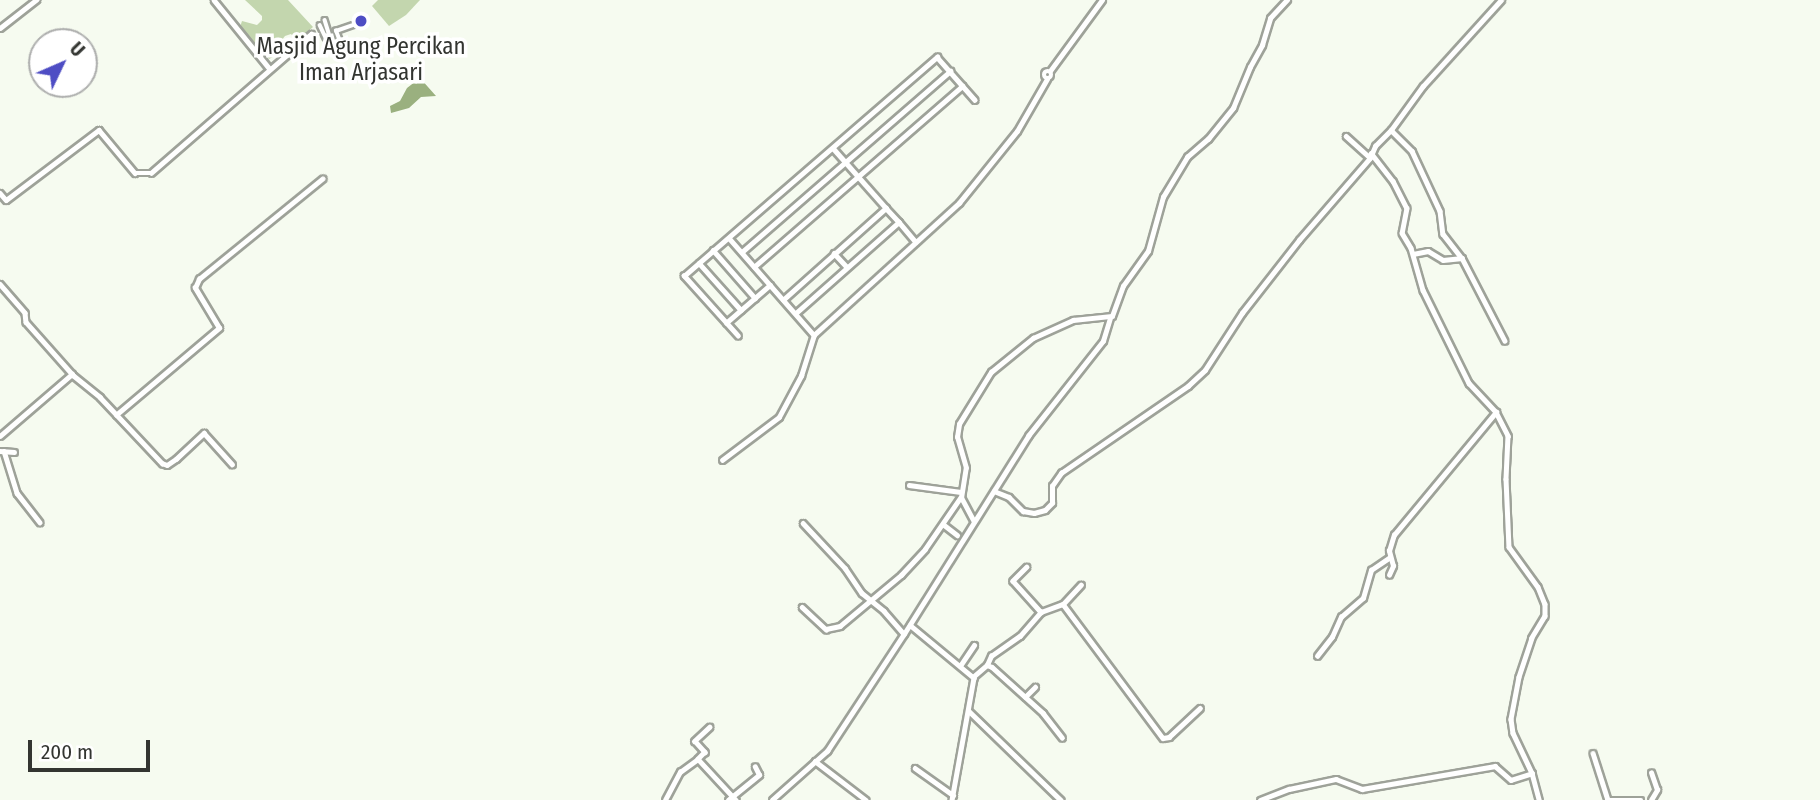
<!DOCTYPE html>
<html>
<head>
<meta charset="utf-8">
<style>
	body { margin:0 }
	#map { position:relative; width:1820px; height:800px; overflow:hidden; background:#f6fbf0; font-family:"Fira Sans Condensed",sans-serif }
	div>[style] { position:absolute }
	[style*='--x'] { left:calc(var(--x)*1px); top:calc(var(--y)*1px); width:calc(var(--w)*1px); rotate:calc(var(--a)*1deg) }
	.green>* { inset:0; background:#c3d6ae }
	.water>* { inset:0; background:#9ab07f }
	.roads { filter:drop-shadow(2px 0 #9ea299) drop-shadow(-2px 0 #9ea299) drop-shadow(0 2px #9ea299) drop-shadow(0 -2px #9ea299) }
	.pedestrian>* { height:3.5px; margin:-1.75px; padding:0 1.75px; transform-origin:1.75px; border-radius:1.75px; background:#fff }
	.minor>* { height:4.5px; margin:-2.25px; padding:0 2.25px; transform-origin:2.25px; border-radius:2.25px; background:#fff }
	.minor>.ring { margin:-2.25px; padding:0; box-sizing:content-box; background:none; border:4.5px solid #fff; border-radius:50% }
	.dots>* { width:19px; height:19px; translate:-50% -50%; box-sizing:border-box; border:4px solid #fff; border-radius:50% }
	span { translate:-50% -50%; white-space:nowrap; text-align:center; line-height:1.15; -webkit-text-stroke:7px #fff; paint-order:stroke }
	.poi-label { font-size:23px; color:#333531 }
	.north { position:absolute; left:28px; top:28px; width:70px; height:70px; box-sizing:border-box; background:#fff; border:2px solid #adaead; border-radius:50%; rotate:46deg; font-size:19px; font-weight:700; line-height:28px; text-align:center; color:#333531 }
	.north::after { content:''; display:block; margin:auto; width:24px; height:32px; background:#4e4dc4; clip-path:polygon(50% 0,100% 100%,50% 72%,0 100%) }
	.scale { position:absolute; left:28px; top:740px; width:122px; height:32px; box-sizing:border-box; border:4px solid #333531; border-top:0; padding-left:9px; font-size:21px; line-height:24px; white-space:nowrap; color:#333531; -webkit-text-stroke:5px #fff; paint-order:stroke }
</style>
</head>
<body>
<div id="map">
	<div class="green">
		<i style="clip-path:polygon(245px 0,288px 0,313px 27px,297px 41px,291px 34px,285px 36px,281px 41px,284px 49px,281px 53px,269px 59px,240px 27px,242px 21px,257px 25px,262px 20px,262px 16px)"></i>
		<i style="clip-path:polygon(378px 0,420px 0,406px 15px,389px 26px,372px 6px)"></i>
	</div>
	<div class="water">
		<i style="clip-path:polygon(420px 78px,436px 96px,421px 97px,409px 108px,391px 113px,390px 106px,400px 101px,407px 88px)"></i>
	</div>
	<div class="roads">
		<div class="pedestrian">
			<i style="--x:325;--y:20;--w:14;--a:73"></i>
			<i style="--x:320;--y:25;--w:14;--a:65"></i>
			<i style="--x:341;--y:44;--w:14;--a:-111"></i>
			<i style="--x:336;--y:31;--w:18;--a:-19"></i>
		</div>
		<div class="minor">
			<i style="--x:214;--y:0;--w:87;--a:51"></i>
			<i style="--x:0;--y:28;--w:46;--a:-37.9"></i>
			<i class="ring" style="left:1044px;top:71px;width:3.5px;height:3.5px"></i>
			<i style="--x:1050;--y:71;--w:88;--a:-53.8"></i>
			<i style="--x:1391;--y:130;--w:30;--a:45"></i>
			<i style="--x:1412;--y:151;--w:66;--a:65"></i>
			<i style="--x:1440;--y:211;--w:23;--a:83"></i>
			<i style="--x:1443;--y:234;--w:31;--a:52"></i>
			<i style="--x:1346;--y:136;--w:31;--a:42"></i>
			<i style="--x:833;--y:148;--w:80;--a:48.5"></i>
			<i style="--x:1371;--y:153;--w:36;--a:52"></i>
			<i style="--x:1393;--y:181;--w:30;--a:63"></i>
			<i style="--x:1407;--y:208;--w:25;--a:101"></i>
			<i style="--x:1402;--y:233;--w:17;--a:59"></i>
			<i style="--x:1411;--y:248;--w:44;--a:74.1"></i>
			<i style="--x:1423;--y:290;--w:104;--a:63.7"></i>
			<i style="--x:1469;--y:383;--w:40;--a:47"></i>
			<i style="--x:1496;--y:412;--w:27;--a:63"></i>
			<i style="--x:1508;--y:436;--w:43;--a:92.7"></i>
			<i style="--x:1506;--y:479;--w:68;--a:87.5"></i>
			<i style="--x:1509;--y:547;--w:49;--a:54.1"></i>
			<i style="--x:1538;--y:587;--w:18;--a:68"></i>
			<i style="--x:1545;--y:604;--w:12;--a:90"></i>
			<i style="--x:1545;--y:616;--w:26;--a:121"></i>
			<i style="--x:1532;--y:638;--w:41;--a:108.4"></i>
			<i style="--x:1519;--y:677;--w:43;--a:100.8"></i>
			<i style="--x:1511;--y:719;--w:14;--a:82"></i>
			<i style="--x:1513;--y:733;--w:44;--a:64.6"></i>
			<i style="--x:0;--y:193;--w:9;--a:49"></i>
			<i style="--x:6;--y:200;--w:116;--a:-37"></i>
			<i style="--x:99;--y:130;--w:56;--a:50.1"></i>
			<i style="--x:135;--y:173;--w:16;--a:0"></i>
			<i style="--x:151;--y:173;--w:212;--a:-41"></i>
			<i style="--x:729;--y:238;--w:129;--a:48.8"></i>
			<i style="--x:713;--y:250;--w:64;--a:48.8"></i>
			<i style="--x:742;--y:252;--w:276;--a:-41"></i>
			<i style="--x:834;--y:253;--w:19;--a:47"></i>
			<i style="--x:1413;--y:254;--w:15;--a:-11"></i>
			<i style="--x:1428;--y:251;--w:17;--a:31"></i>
			<i style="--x:1443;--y:260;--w:19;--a:-6"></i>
			<i style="--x:1462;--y:258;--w:93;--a:62.6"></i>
			<i style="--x:699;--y:263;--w:63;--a:48.2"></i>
			<i style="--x:754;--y:267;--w:276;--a:-41"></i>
			<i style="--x:0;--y:284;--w:38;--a:49"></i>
			<i style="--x:25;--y:313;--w:9;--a:84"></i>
			<i style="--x:26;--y:322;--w:71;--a:48.4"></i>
			<i style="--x:73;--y:375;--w:35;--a:39"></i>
			<i style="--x:100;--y:397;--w:91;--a:46.8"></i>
			<i style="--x:162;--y:463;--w:5;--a:22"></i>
			<i style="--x:167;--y:465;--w:11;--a:-34"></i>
			<i style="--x:176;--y:459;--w:38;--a:-43"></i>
			<i style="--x:204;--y:433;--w:42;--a:47.9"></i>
			<i style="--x:783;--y:300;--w:138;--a:-41.8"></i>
			<i style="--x:886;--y:208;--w:19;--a:47"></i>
			<i style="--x:796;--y:313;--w:137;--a:-41.5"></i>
			<i style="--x:899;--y:222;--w:26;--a:50"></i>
			<i style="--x:726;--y:323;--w:58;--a:-40.8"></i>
			<i style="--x:738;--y:336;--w:81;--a:-132"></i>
			<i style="--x:684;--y:276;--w:335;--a:-40.9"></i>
			<i style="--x:937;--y:57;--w:57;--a:48.5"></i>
			<i style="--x:116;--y:415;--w:135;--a:-40.2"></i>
			<i style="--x:219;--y:328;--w:47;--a:-121"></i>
			<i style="--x:195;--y:288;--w:10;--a:-66"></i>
			<i style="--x:199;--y:279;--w:159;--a:-39.1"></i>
			<i style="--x:0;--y:436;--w:95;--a:-40.7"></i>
			<i style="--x:0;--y:451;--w:14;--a:4"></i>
			<i style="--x:4;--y:451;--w:44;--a:72.8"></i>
			<i style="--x:17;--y:493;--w:37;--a:52"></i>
			<i style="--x:722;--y:460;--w:71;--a:-37"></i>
			<i style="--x:779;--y:417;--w:47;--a:-61.8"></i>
			<i style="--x:801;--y:376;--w:43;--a:-72.4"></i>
			<i style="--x:814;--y:335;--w:196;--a:-42.3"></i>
			<i style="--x:959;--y:203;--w:92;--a:-51.1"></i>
			<i style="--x:1017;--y:131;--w:60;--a:-60"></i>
			<i style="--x:909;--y:485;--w:52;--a:7.7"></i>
			<i style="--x:994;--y:491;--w:16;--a:22"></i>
			<i style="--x:1009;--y:497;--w:20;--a:45"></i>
			<i style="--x:1023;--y:511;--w:11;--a:10"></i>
			<i style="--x:1034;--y:513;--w:11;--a:-15"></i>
			<i style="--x:1045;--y:510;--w:10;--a:-45"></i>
			<i style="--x:1052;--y:503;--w:17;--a:-90"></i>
			<i style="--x:1052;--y:486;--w:16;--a:-55"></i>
			<i style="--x:1061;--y:473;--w:154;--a:-34.4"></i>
			<i style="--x:1188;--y:386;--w:23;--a:-43"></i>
			<i style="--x:1205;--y:370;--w:68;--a:-57"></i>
			<i style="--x:1242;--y:313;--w:93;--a:-52"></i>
			<i style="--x:1299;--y:240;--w:108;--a:-49.1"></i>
			<i style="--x:1370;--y:158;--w:13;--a:-67"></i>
			<i style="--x:1375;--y:146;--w:23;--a:-45"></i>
			<i style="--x:1391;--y:130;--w:54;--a:-54"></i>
			<i style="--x:1423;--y:86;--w:116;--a:-47.8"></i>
			<i style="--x:974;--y:522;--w:27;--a:-118"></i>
			<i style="--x:961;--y:498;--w:30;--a:-81"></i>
			<i style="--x:966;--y:468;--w:32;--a:-106"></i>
			<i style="--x:957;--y:437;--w:13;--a:-81"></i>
			<i style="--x:959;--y:424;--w:61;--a:-58.4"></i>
			<i style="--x:991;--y:372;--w:54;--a:-39"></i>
			<i style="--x:1033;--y:338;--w:44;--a:-24.2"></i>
			<i style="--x:1073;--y:320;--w:39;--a:-6"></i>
			<i style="--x:1112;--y:316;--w:32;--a:-70"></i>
			<i style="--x:1123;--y:286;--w:43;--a:-54.5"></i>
			<i style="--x:1148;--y:251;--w:56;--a:-74.5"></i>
			<i style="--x:1163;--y:197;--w:47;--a:-59"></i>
			<i style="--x:1187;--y:157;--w:28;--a:-41"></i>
			<i style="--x:1208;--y:139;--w:40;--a:-51"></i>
			<i style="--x:1233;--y:108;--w:44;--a:-67.5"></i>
			<i style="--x:1250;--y:67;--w:25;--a:-61"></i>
			<i style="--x:1262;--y:45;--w:28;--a:-73"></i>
			<i style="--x:1270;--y:18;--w:25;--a:-47"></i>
			<i style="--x:803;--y:523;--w:62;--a:47"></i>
			<i style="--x:845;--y:568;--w:30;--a:56"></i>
			<i style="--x:862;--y:593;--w:28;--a:39"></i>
			<i style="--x:884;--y:611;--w:30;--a:49"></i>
			<i style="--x:943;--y:524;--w:18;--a:38"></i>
			<i style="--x:1027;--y:567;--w:20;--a:135"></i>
			<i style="--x:1013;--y:581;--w:42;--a:47.9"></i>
			<i style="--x:1389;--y:575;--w:10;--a:-66"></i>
			<i style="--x:1393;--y:566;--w:16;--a:-105"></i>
			<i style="--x:1389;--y:551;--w:17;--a:-73"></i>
			<i style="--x:1394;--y:535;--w:160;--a:-50.3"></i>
			<i style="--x:1063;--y:604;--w:26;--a:-47"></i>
			<i style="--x:802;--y:607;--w:33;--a:43"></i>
			<i style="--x:826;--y:629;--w:14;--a:-12"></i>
			<i style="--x:840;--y:626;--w:80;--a:-39.9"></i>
			<i style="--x:901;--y:575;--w:35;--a:-47"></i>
			<i style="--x:925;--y:549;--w:62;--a:-55.5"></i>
			<i style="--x:910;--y:625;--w:83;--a:39.6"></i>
			<i style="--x:974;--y:678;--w:124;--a:100.2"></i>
			<i style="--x:1317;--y:656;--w:24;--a:-52"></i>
			<i style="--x:1332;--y:637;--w:22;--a:-66"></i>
			<i style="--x:1341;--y:617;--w:29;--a:-41"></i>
			<i style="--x:1363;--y:598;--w:29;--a:-74"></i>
			<i style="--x:1371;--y:570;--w:22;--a:-34"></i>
			<i style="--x:987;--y:665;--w:10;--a:-66"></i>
			<i style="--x:991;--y:656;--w:35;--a:-35"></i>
			<i style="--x:1020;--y:636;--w:32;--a:-49"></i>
			<i style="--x:1041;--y:612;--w:23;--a:-20"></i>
			<i style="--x:1063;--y:604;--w:167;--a:53.3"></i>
			<i style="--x:1163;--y:738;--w:6;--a:-9"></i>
			<i style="--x:1169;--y:737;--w:42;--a:-43.1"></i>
			<i style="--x:960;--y:666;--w:25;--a:-56"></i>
			<i style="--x:973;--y:677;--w:18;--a:-41"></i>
			<i style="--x:987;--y:665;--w:5;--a:22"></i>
			<i style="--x:992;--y:667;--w:69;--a:42"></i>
			<i style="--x:1043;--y:713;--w:31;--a:52"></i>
			<i style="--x:1025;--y:697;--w:14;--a:-45"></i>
			<i style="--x:969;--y:711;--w:128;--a:44.1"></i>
			<i style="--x:710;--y:727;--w:21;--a:137"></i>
			<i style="--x:695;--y:741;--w:15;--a:48"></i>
			<i style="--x:705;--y:752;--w:10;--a:135"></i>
			<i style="--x:698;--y:759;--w:56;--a:47.2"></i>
			<i style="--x:1593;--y:753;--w:49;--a:72.3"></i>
			<i style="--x:815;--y:761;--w:64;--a:37.4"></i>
			<i style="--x:915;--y:768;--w:47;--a:35.4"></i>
			<i style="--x:665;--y:800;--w:32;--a:-62"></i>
			<i style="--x:680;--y:772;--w:22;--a:-36"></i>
			<i style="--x:728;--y:800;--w:40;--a:-39"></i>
			<i style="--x:759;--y:775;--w:9;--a:-117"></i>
			<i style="--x:772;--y:800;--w:74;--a:-41.7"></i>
			<i style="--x:827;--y:751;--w:140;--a:-56.7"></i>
			<i style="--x:904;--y:634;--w:234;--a:-57.9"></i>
			<i style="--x:1028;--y:436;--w:121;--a:-51.7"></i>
			<i style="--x:1103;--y:341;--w:24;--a:-73"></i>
			<i style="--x:1260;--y:800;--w:31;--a:-21"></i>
			<i style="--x:1289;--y:789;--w:48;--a:-12"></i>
			<i style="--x:1336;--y:779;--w:28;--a:21"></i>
			<i style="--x:1362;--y:789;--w:135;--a:-9.8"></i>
			<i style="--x:1495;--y:766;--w:21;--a:41"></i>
			<i style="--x:1511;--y:780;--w:22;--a:-18"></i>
			<i style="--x:1532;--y:773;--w:28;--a:75"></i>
			<i style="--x:1607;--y:800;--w:34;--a:0"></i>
			<i style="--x:1651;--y:800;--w:12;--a:-59"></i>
			<i style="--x:1657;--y:790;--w:18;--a:-109"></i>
		</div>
	</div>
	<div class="dots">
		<i style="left:361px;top:21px;background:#4e4dc4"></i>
	</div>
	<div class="poi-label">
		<span style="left:361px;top:59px">Masjid Agung Percikan<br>Iman Arjasari</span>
	</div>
	<div class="north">U</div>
	<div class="scale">200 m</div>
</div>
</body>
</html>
